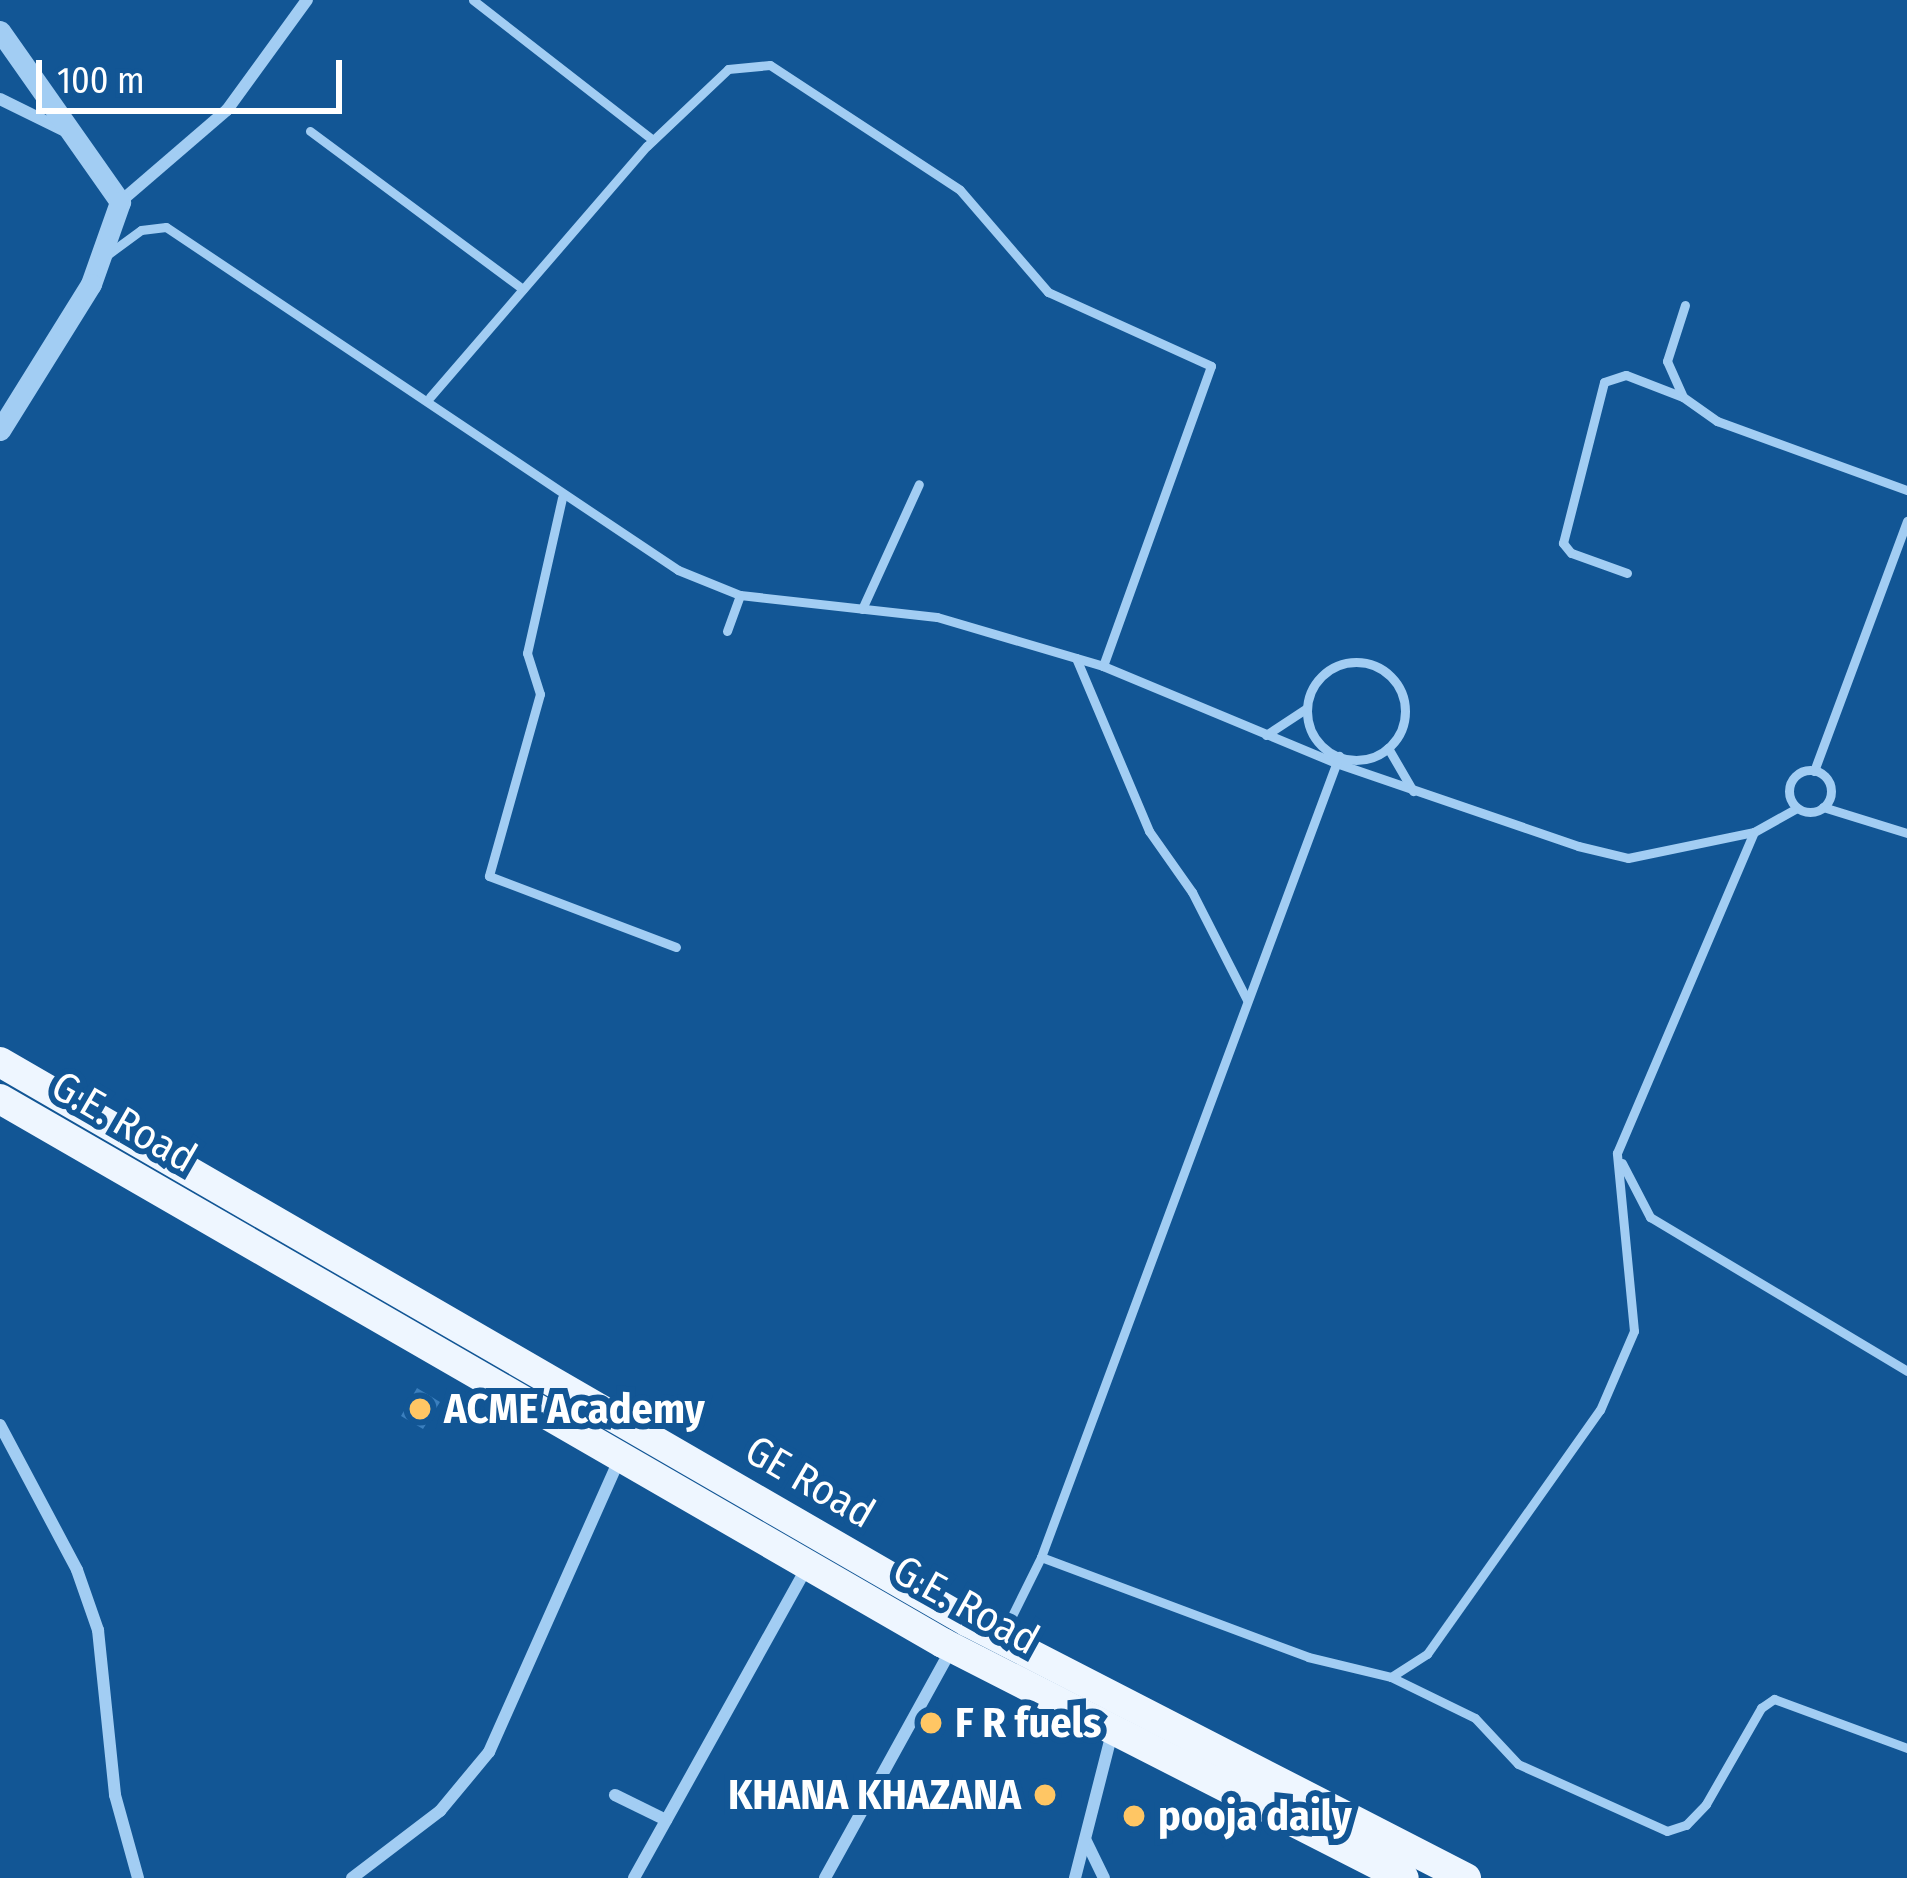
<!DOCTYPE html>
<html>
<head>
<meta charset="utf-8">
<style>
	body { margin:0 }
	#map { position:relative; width:1907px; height:1878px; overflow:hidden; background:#125695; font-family:"Fira Sans Condensed",sans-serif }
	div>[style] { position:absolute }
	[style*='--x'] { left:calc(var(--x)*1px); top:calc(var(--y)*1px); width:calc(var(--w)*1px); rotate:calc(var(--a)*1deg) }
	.building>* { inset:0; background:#3b7fbe }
	.service>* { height:9px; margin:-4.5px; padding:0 4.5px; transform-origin:4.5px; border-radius:4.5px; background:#a2cdf3 }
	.service>.ring { margin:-4.5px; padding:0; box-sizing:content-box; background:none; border:9px solid #a2cdf3; border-radius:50% }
	.minor>* { height:12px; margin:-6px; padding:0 6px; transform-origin:6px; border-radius:6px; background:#a2cdf3 }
	.tertiary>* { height:21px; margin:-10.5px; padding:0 10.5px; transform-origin:10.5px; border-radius:10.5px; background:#a2cdf3 }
	.primary>* { height:30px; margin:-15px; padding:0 15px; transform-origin:15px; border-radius:15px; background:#eef6ff }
	.dots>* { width:33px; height:33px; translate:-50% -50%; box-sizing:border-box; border:6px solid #125695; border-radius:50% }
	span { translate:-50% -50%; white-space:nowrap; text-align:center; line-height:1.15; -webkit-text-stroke:12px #125695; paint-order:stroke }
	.street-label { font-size:42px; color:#fff }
	.poi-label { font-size:42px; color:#fff; font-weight:700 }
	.left { translate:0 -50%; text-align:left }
	.right { translate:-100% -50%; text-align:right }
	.scale { position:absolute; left:36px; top:60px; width:306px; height:54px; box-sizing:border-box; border:6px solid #fff; border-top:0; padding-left:15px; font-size:36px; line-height:42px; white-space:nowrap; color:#fff; -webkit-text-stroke:9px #125695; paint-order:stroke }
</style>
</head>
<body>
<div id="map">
	<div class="building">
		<i style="clip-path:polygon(417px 1388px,440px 1402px,423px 1429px,401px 1416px)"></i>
	</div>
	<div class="service">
		<i style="--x:473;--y:0;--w:228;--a:37.9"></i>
		<i style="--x:310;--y:131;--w:265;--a:36.6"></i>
		<i style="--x:107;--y:255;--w:42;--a:-36.3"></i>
		<i style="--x:141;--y:230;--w:25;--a:-7"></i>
		<i style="--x:166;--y:227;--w:616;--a:33.82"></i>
		<i style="--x:678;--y:570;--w:67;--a:22"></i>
		<i style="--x:740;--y:595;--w:198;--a:6.4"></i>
		<i style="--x:937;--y:617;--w:173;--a:16.4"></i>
		<i style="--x:1685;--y:305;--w:59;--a:107.8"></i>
		<i style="--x:1667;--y:361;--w:39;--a:66"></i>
		<i style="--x:1683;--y:397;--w:42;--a:35.2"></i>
		<i style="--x:1717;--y:421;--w:202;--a:20"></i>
		<i style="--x:430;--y:397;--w:332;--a:-49.2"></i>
		<i style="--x:647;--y:146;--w:112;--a:-43.5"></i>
		<i style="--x:728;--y:69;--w:42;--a:-5.4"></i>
		<i style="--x:770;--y:65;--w:227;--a:33.3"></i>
		<i style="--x:960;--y:190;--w:135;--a:49.2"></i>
		<i style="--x:1048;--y:292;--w:179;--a:24.4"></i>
		<i style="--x:1211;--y:366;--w:319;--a:109.8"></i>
		<i style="--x:1103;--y:666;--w:252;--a:22.6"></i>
		<i style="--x:1336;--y:763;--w:256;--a:18.9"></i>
		<i style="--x:1578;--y:846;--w:51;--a:13.5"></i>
		<i style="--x:1628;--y:858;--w:129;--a:-11.7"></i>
		<i style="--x:562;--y:498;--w:159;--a:102.7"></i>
		<i style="--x:527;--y:653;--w:43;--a:72.4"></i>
		<i style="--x:540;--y:694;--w:189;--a:105.7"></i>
		<i style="--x:489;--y:876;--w:200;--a:20.8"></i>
		<i style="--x:1627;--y:573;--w:59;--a:-160.3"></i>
		<i style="--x:1571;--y:553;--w:13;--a:-129"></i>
		<i style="--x:1563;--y:543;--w:166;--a:-75.7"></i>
		<i style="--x:1604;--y:382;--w:23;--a:-18"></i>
		<i style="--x:1626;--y:375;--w:61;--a:21.1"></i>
		<i style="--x:862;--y:609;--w:137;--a:-65.5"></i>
		<i style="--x:727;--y:631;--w:38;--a:-70"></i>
		<i style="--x:1076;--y:658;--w:188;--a:67.1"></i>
		<i style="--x:1149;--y:831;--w:75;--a:54.8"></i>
		<i style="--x:1192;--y:892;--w:121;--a:63"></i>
		<i class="ring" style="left:1307px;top:662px;width:89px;height:89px"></i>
		<i style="--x:1266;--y:735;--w:49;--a:-33.4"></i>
		<i style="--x:1388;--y:748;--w:50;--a:59.8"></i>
		<i class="ring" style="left:1789px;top:770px;width:33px;height:33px"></i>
		<i style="--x:1814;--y:771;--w:267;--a:-69.6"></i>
		<i style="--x:1823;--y:807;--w:88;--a:17.2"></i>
		<i style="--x:1622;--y:1163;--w:61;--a:62.6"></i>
		<i style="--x:1650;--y:1217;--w:300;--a:30.9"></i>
		<i style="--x:1041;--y:1557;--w:285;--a:20.5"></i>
		<i style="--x:1308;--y:1657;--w:85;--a:13.5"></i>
		<i style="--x:1391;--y:1677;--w:43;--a:-32.6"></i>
		<i style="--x:1427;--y:1654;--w:299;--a:-54.7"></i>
		<i style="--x:1600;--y:1410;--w:86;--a:-66.7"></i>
		<i style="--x:1634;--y:1331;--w:179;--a:-95.5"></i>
		<i style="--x:1617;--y:1153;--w:349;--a:-66.9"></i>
		<i style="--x:1754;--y:832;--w:49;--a:-29.2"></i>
		<i style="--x:1003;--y:1634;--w:86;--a:-63.7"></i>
		<i style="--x:1041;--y:1557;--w:855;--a:-69.59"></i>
		<i style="--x:1391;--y:1677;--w:93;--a:26"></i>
		<i style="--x:1475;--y:1718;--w:63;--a:46.9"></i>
		<i style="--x:1518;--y:1764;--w:163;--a:24.2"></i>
		<i style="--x:1667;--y:1831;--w:20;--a:-18"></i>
		<i style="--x:1686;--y:1825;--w:29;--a:-46"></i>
		<i style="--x:1706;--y:1804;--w:111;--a:-60.2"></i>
		<i style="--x:1761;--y:1708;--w:16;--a:-35"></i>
		<i style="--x:1774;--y:1699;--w:142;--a:20.2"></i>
	</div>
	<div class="minor">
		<i style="--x:0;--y:99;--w:70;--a:26.2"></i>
		<i style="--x:120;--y:202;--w:141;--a:-40.7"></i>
		<i style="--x:227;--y:110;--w:136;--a:-54"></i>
		<i style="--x:0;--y:1425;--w:164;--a:62"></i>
		<i style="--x:77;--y:1570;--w:64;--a:70.7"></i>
		<i style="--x:98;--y:1630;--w:166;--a:84.1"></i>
		<i style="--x:115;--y:1795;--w:86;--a:74.5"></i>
		<i style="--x:615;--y:1795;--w:57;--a:26.1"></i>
		<i style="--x:1086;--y:1841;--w:41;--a:64.1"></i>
		<i style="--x:352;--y:1878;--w:111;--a:-37.3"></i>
		<i style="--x:440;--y:1811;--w:77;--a:-50.3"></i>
		<i style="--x:489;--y:1752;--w:322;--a:-66"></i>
		<i style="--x:634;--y:1878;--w:358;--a:-60.9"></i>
		<i style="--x:825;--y:1878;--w:263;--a:-61.1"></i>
		<i style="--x:1075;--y:1878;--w:150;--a:-75.7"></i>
	</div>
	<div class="tertiary">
		<i style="--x:0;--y:31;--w:209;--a:54.9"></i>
		<i style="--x:120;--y:202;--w:87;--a:109.5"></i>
		<i style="--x:91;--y:284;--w:172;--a:121.9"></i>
	</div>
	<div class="primary">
		<i style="--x:0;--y:1062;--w:1118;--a:30.05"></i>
		<i style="--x:968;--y:1622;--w:560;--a:27.21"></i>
		<i style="--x:0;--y:1099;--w:1089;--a:29.98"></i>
		<i style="--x:943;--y:1643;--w:517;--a:27.01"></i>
	</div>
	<div class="dots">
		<i style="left:420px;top:1409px;background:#ffc664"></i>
		<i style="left:931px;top:1723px;background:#ffc664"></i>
		<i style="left:1045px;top:1795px;background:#ffc664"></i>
		<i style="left:1134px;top:1816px;background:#ffc664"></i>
	</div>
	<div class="street-label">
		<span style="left:124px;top:1122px;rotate:30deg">G.E. Road</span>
		<span style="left:810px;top:1482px;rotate:30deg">GE Road</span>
		<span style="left:966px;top:1605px;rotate:29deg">G.E. Road</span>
	</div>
	<div class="poi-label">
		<span class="left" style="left:444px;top:1409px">ACME Academy</span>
		<span class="left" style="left:955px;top:1723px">F R fuels</span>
		<span class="right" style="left:1021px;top:1795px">KHANA KHAZANA</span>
		<span class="left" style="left:1158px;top:1816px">pooja daily</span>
	</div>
	<div class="scale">100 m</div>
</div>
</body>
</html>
